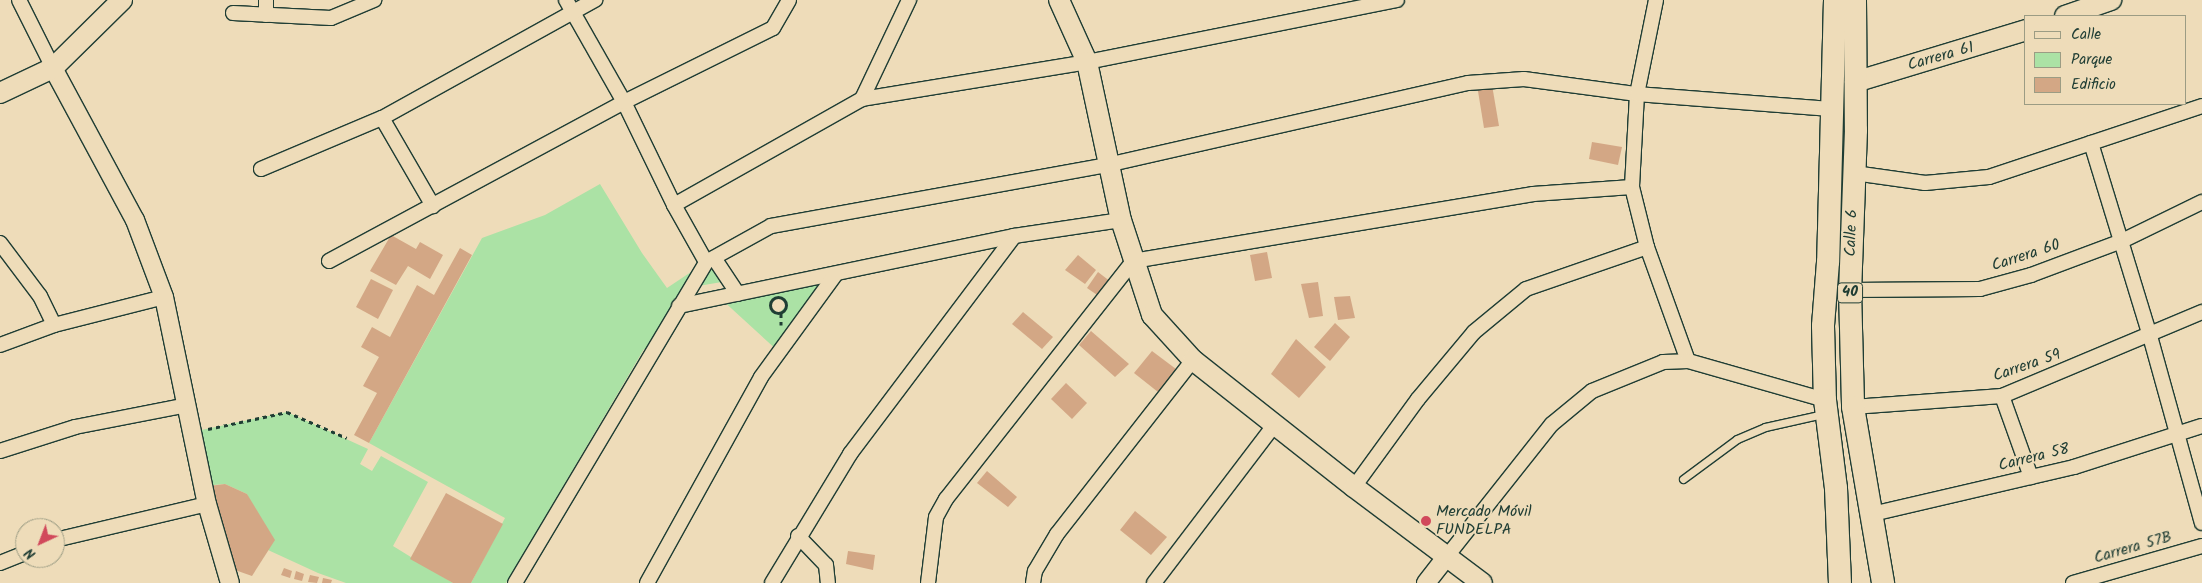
<!DOCTYPE html>
<html>
<head>
<meta charset="utf-8">
<style>
	body { margin:0 }
	#map { position:relative; width:2202px; height:583px; overflow:hidden; background:#eedcb9; font-family:Kalam,sans-serif }
	div>[style] { position:absolute }
	[style*='--x'] { left:calc(var(--x)*1px); top:calc(var(--y)*1px); width:calc(var(--w)*1px); rotate:calc(var(--a)*1deg) }
	.green>* { inset:0; background:#abe2a5 }
	.building>* { inset:0; background:#d3a785 }
	.path>* { height:3px; margin-top:-1.5px; transform-origin:0; background:repeating-linear-gradient(90deg,#1f3d34 0 4px,transparent 0 8px) }
	.path>.ring { margin:-1.5px; padding:0; box-sizing:content-box; background:none; border:3px solid #1f3d34; border-radius:50% }
	.roads { filter:drop-shadow(1px 0 #1f3d34) drop-shadow(-1px 0 #1f3d34) drop-shadow(0 1px #1f3d34) drop-shadow(0 -1px #1f3d34) }
	.service>* { height:7px; margin:-3.5px; padding:0 3.5px; transform-origin:3.5px; border-radius:3.5px; background:#eedcb9 }
	.minor>* { height:14px; margin:-7px; padding:0 7px; transform-origin:7px; border-radius:7px; background:#eedcb9 }
	.tertiary>* { height:18px; margin:-9px; padding:0 9px; transform-origin:9px; border-radius:9px; background:#eedcb9 }
	.secondary>* { height:20px; margin:-10px; padding:0 10px; transform-origin:10px; border-radius:10px; background:#eedcb9 }
	.trunk>* { height:22px; margin:-11px; padding:0 11px; transform-origin:11px; border-radius:11px; background:#eedcb9 }
	.dots>* { width:14px; height:14px; translate:-50% -50%; box-sizing:border-box; border:2px solid #eedcb9; border-radius:50% }
	span { translate:-50% -50%; white-space:nowrap; text-align:center; line-height:1.15; -webkit-text-stroke:4px #eedcb9; paint-order:stroke }
	.shield-label span { padding:1px 4px; background:#eedcb9; border:1px solid; border-radius:4px; -webkit-text-stroke-width:0 }
	.shield-label { font-size:15px; color:#1f3d34; font-weight:700 }
	.street-label { font-size:16px; color:#1f3d34 }
	.poi-label { font-size:16px; color:#1f3d34 }
	.left { translate:0 -50%; text-align:left }
	.legend { position:absolute; left:2024px; top:15px; width:162px; height:90px; box-sizing:border-box; background:#eedcb9; border:1px solid #9b9c84; margin:0; padding:6px 9px; list-style:none; font-size:15px; color:#1f3d34 }
	.legend li { display:flex; align-items:center; gap:10px; height:25px }
	.legend b { width:25px; border:1px solid #9b9c84 }
	.north { position:absolute; left:15px; top:518px; width:50px; height:50px; box-sizing:border-box; background:#eedcb9; border:1px solid #9b9c84; border-radius:50%; rotate:223deg; font-size:14px; font-weight:700; line-height:20px; text-align:center; color:#1f3d34 }
	.north::after { content:''; display:block; margin:auto; width:18px; height:22px; background:#d1495b; clip-path:polygon(50% 0,100% 100%,50% 72%,0 100%) }
</style>
</head>
<body>
<div id="map">
	<div class="green">
		<i style="clip-path:polygon(600px 184px,642px 253px,667px 288px,706px 262px,651px 353px,644px 349px,506px 583px,471px 583px,505px 518px,369px 443px,482px 238px,545px 215px)"></i>
		<i style="clip-path:polygon(712px 266px,722px 282px,698px 286px)"></i>
		<i style="clip-path:polygon(evenodd,835px 275px,779px 352px,720px 298px,835px 275px,780px 297px,787px 305px,779px 313px,772px 310px,770px 304px,772px 299px,780px 297px)"></i>
		<i style="clip-path:polygon(287px 412px,368px 449px,360px 464px,372px 471px,381px 456px,428px 482px,393px 546px,453px 583px,346px 583px,318px 573px,268px 550px,247px 494px,225px 484px,203px 486px,192px 432px)"></i>
	</div>
	<div class="building">
		<i style="clip-path:polygon(1477px 85px,1492px 85px,1499px 126px,1484px 128px)"></i>
		<i style="clip-path:polygon(1592px 142px,1622px 147px,1618px 165px,1589px 159px)"></i>
		<i style="clip-path:polygon(391px 235px,416px 249px,420px 242px,443px 255px,430px 279px,408px 266px,396px 285px,370px 271px)"></i>
		<i style="clip-path:polygon(460px 248px,472px 255px,369px 443px,354px 435px,377px 393px,363px 386px,379px 357px,361px 347px,372px 327px,390px 337px,417px 285px,434px 295px)"></i>
		<i style="clip-path:polygon(1267px 252px,1272px 278px,1255px 281px,1250px 255px)"></i>
		<i style="clip-path:polygon(1078px 255px,1096px 270px,1085px 284px,1065px 270px)"></i>
		<i style="clip-path:polygon(1098px 272px,1111px 282px,1100px 297px,1087px 288px)"></i>
		<i style="clip-path:polygon(371px 279px,393px 290px,378px 319px,356px 307px)"></i>
		<i style="clip-path:polygon(1318px 282px,1323px 316px,1309px 318px,1301px 284px)"></i>
		<i style="clip-path:polygon(1350px 296px,1355px 318px,1338px 320px,1334px 297px)"></i>
		<i style="clip-path:polygon(1023px 312px,1053px 337px,1042px 349px,1012px 324px)"></i>
		<i style="clip-path:polygon(1335px 323px,1350px 337px,1330px 361px,1314px 347px)"></i>
		<i style="clip-path:polygon(1091px 331px,1129px 364px,1115px 377px,1079px 345px)"></i>
		<i style="clip-path:polygon(1296px 339px,1326px 367px,1299px 398px,1271px 374px)"></i>
		<i style="clip-path:polygon(1152px 351px,1176px 369px,1158px 392px,1134px 373px)"></i>
		<i style="clip-path:polygon(1066px 383px,1087px 403px,1072px 419px,1051px 399px)"></i>
		<i style="clip-path:polygon(987px 471px,1017px 497px,1008px 507px,977px 483px)"></i>
		<i style="clip-path:polygon(225px 484px,247px 494px,275px 540px,252px 576px,235px 570px,209px 486px)"></i>
		<i style="clip-path:polygon(446px 493px,503px 524px,471px 583px,453px 583px,410px 559px)"></i>
		<i style="clip-path:polygon(1135px 511px,1167px 537px,1151px 555px,1120px 530px)"></i>
		<i style="clip-path:polygon(848px 551px,875px 555px,873px 570px,846px 564px)"></i>
		<i style="clip-path:polygon(284px 568px,292px 571px,290px 578px,281px 575px)"></i>
		<i style="clip-path:polygon(296px 571px,304px 574px,302px 581px,294px 579px)"></i>
		<i style="clip-path:polygon(310px 575px,319px 577px,317px 583px,308px 582px)"></i>
		<i style="clip-path:polygon(323px 578px,332px 580px,331px 583px,322px 583px)"></i>
	</div>
	<div class="path">
		<i class="ring" style="left:770px;top:297px;width:13px;height:13px"></i>
		<i style="--x:781;--y:325;--w:12;--a:-90"></i>
		<i style="--x:208;--y:429;--w:81;--a:-12.1"></i>
		<i style="--x:287;--y:412;--w:65;--a:23.4"></i>
	</div>
	<div class="roads">
		<div class="service">
			<i style="--x:1683;--y:479;--w:67;--a:-36.5"></i>
			<i style="--x:1737;--y:439;--w:30;--a:-23"></i>
			<i style="--x:1765;--y:427;--w:59;--a:-12.6"></i>
		</div>
		<div class="minor">
			<i style="--x:19;--y:0;--w:76;--a:63.4"></i>
			<i style="--x:566;--y:0;--w:117;--a:60.4"></i>
			<i style="--x:624;--y:102;--w:114;--a:64.1"></i>
			<i style="--x:674;--y:205;--w:65;--a:60.7"></i>
			<i style="--x:1656;--y:0;--w:96;--a:101.4"></i>
			<i style="--x:1637;--y:94;--w:93;--a:93.1"></i>
			<i style="--x:1632;--y:187;--w:62;--a:76"></i>
			<i style="--x:1647;--y:247;--w:121;--a:70.2"></i>
			<i style="--x:233;--y:13;--w:98;--a:2.9"></i>
			<i style="--x:331;--y:18;--w:47;--a:-22.7"></i>
			<i style="--x:266;--y:15;--w:15;--a:-90"></i>
			<i style="--x:862;--y:99;--w:110;--a:-64.6"></i>
			<i style="--x:382;--y:118;--w:102;--a:59.9"></i>
			<i style="--x:2091;--y:143;--w:202;--a:73"></i>
			<i style="--x:2150;--y:336;--w:194;--a:74.5"></i>
			<i style="--x:261;--y:169;--w:131;--a:-22.9"></i>
			<i style="--x:382;--y:118;--w:244;--a:-29"></i>
			<i style="--x:1854;--y:173;--w:72;--a:8"></i>
			<i style="--x:1925;--y:183;--w:64;--a:-5.4"></i>
			<i style="--x:1989;--y:177;--w:225;--a:-18.4"></i>
			<i style="--x:674;--y:205;--w:216;--a:-29.4"></i>
			<i style="--x:862;--y:99;--w:228;--a:-9.3"></i>
			<i style="--x:1087;--y:62;--w:316;--a:-11.3"></i>
			<i style="--x:0;--y:243;--w:66;--a:53"></i>
			<i style="--x:40;--y:296;--w:32;--a:64"></i>
			<i style="--x:714;--y:258;--w:43;--a:56.3"></i>
			<i style="--x:329;--y:261;--w:335;--a:-28.3"></i>
			<i style="--x:624;--y:102;--w:166;--a:-26.4"></i>
			<i style="--x:773;--y:28;--w:32;--a:-60"></i>
			<i style="--x:1850;--y:290;--w:130;--a:-0.4"></i>
			<i style="--x:1980;--y:289;--w:53;--a:-15.4"></i>
			<i style="--x:2031;--y:275;--w:97;--a:-20.5"></i>
			<i style="--x:2122;--y:241;--w:89;--a:-26"></i>
			<i style="--x:679;--y:306;--w:342;--a:-11.8"></i>
			<i style="--x:1014;--y:236;--w:108;--a:-8.5"></i>
			<i style="--x:0;--y:345;--w:58;--a:-20.3"></i>
			<i style="--x:54;--y:325;--w:114;--a:-14.3"></i>
			<i style="--x:2002;--y:396;--w:86;--a:70.3"></i>
			<i style="--x:1853;--y:407;--w:149;--a:-4.2"></i>
			<i style="--x:2002;--y:396;--w:217;--a:-22.8"></i>
			<i style="--x:0;--y:451;--w:79;--a:-17.7"></i>
			<i style="--x:75;--y:427;--w:114;--a:-11.1"></i>
			<i style="--x:1354;--y:487;--w:109;--a:-54"></i>
			<i style="--x:1418;--y:399;--w:87;--a:-50.1"></i>
			<i style="--x:1474;--y:332;--w:67;--a:-39.6"></i>
			<i style="--x:1526;--y:289;--w:128;--a:-19.1"></i>
			<i style="--x:1872;--y:514;--w:207;--a:-13.1"></i>
			<i style="--x:2074;--y:467;--w:134;--a:-17.8"></i>
			<i style="--x:798;--y:536;--w:40;--a:46"></i>
			<i style="--x:826;--y:565;--w:18;--a:84"></i>
			<i style="--x:55;--y:540;--w:156;--a:-13.3"></i>
			<i style="--x:1448;--y:555;--w:167;--a:-51.6"></i>
			<i style="--x:1552;--y:424;--w:52;--a:-39.5"></i>
			<i style="--x:1592;--y:391;--w:77;--a:-22.2"></i>
			<i style="--x:1663;--y:362;--w:25;--a:-2"></i>
			<i style="--x:1688;--y:361;--w:142;--a:15.9"></i>
			<i style="--x:0;--y:563;--w:27;--a:-22"></i>
			<i style="--x:515;--y:583;--w:374;--a:-59.2"></i>
			<i style="--x:706;--y:262;--w:74;--a:-29"></i>
			<i style="--x:771;--y:226;--w:341;--a:-10.3"></i>
			<i style="--x:1107;--y:165;--w:370;--a:-12.8"></i>
			<i style="--x:1468;--y:83;--w:56;--a:-4.1"></i>
			<i style="--x:1524;--y:79;--w:114;--a:7.6"></i>
			<i style="--x:1637;--y:94;--w:197;--a:4.4"></i>
			<i style="--x:647;--y:583;--w:235;--a:-61"></i>
			<i style="--x:761;--y:377;--w:126;--a:-54"></i>
			<i style="--x:772;--y:583;--w:151;--a:-58.8"></i>
			<i style="--x:850;--y:454;--w:273;--a:-53"></i>
			<i style="--x:928;--y:583;--w:66;--a:-83.1"></i>
			<i style="--x:936;--y:517;--w:21;--a:-61"></i>
			<i style="--x:946;--y:499;--w:303;--a:-51.8"></i>
			<i style="--x:1133;--y:261;--w:406;--a:-9.5"></i>
			<i style="--x:1533;--y:194;--w:99;--a:-4"></i>
			<i style="--x:1033;--y:583;--w:12;--a:-81"></i>
			<i style="--x:1035;--y:571;--w:43;--a:-59.3"></i>
			<i style="--x:1057;--y:534;--w:221;--a:-52"></i>
			<i style="--x:1154;--y:583;--w:200;--a:-52.7"></i>
			<i style="--x:2073;--y:583;--w:134;--a:-16"></i>
		</div>
		<div class="tertiary">
			<i style="--x:53;--y:68;--w:173;--a:61.7"></i>
			<i style="--x:135;--y:220;--w:82;--a:69.4"></i>
			<i style="--x:164;--y:297;--w:211;--a:78.3"></i>
			<i style="--x:207;--y:504;--w:82;--a:73.8"></i>
			<i style="--x:1426;--y:583;--w:36;--a:-52"></i>
		</div>
		<div class="secondary">
			<i style="--x:1059;--y:0;--w:68;--a:65.7"></i>
			<i style="--x:1087;--y:62;--w:162;--a:77.9"></i>
			<i style="--x:1121;--y:220;--w:100;--a:71.9"></i>
			<i style="--x:1152;--y:315;--w:61;--a:47.7"></i>
			<i style="--x:1193;--y:360;--w:205;--a:38.3"></i>
			<i style="--x:1354;--y:487;--w:160;--a:36.9"></i>
			<i style="--x:2065;--y:16;--w:49;--a:-19.2"></i>
			<i style="--x:1855;--y:82;--w:179;--a:-16.9"></i>
			<i style="--x:0;--y:93;--w:59;--a:-25.3"></i>
			<i style="--x:53;--y:68;--w:97;--a:-44.6"></i>
		</div>
		<div class="trunk">
			<i style="--x:1835;--y:0;--w:262;--a:91.5"></i>
			<i style="--x:1828;--y:262;--w:64;--a:94.5"></i>
			<i style="--x:1823;--y:326;--w:74;--a:88.5"></i>
			<i style="--x:1825;--y:400;--w:89;--a:82.9"></i>
			<i style="--x:1836;--y:488;--w:95;--a:87.6"></i>
			<i style="--x:1855;--y:0;--w:130;--a:89.6"></i>
			<i style="--x:1856;--y:130;--w:160;--a:92.1"></i>
			<i style="--x:1850;--y:290;--w:117;--a:88.5"></i>
			<i style="--x:1853;--y:407;--w:179;--a:80.3"></i>
		</div>
	</div>
	<div class="dots">
		<i style="left:1426px;top:521px;background:#d1495b"></i>
	</div>
	<div class="shield-label">
		<span style="left:1850px;top:293px">40</span>
	</div>
	<div class="street-label">
		<span style="left:1941px;top:57px;rotate:-16deg">Carrera 61</span>
		<span style="left:1852px;top:233px;rotate:-88deg">Calle 6</span>
		<span style="left:2026px;top:256px;rotate:-18deg">Carrera 60</span>
		<span style="left:2027px;top:366px;rotate:-19deg">Carrera 59</span>
		<span style="left:2034px;top:458px;rotate:-14deg">Carrera 58</span>
		<span style="left:2133px;top:548px;rotate:-16deg">Carrera 57B</span>
	</div>
	<div class="poi-label">
		<span class="left" style="left:1436px;top:521px">Mercado Móvil<br>FUNDELPA</span>
	</div>
	<ul class="legend">
	<li><b style="height:6px;background:#eedcb9"></b>Calle</li>
	<li><b style="height:14px;background:#abe2a5"></b>Parque</li>
	<li><b style="height:14px;background:#d3a785"></b>Edificio</li>
	</ul>
	<div class="north">N</div>
</div>
</body>
</html>
